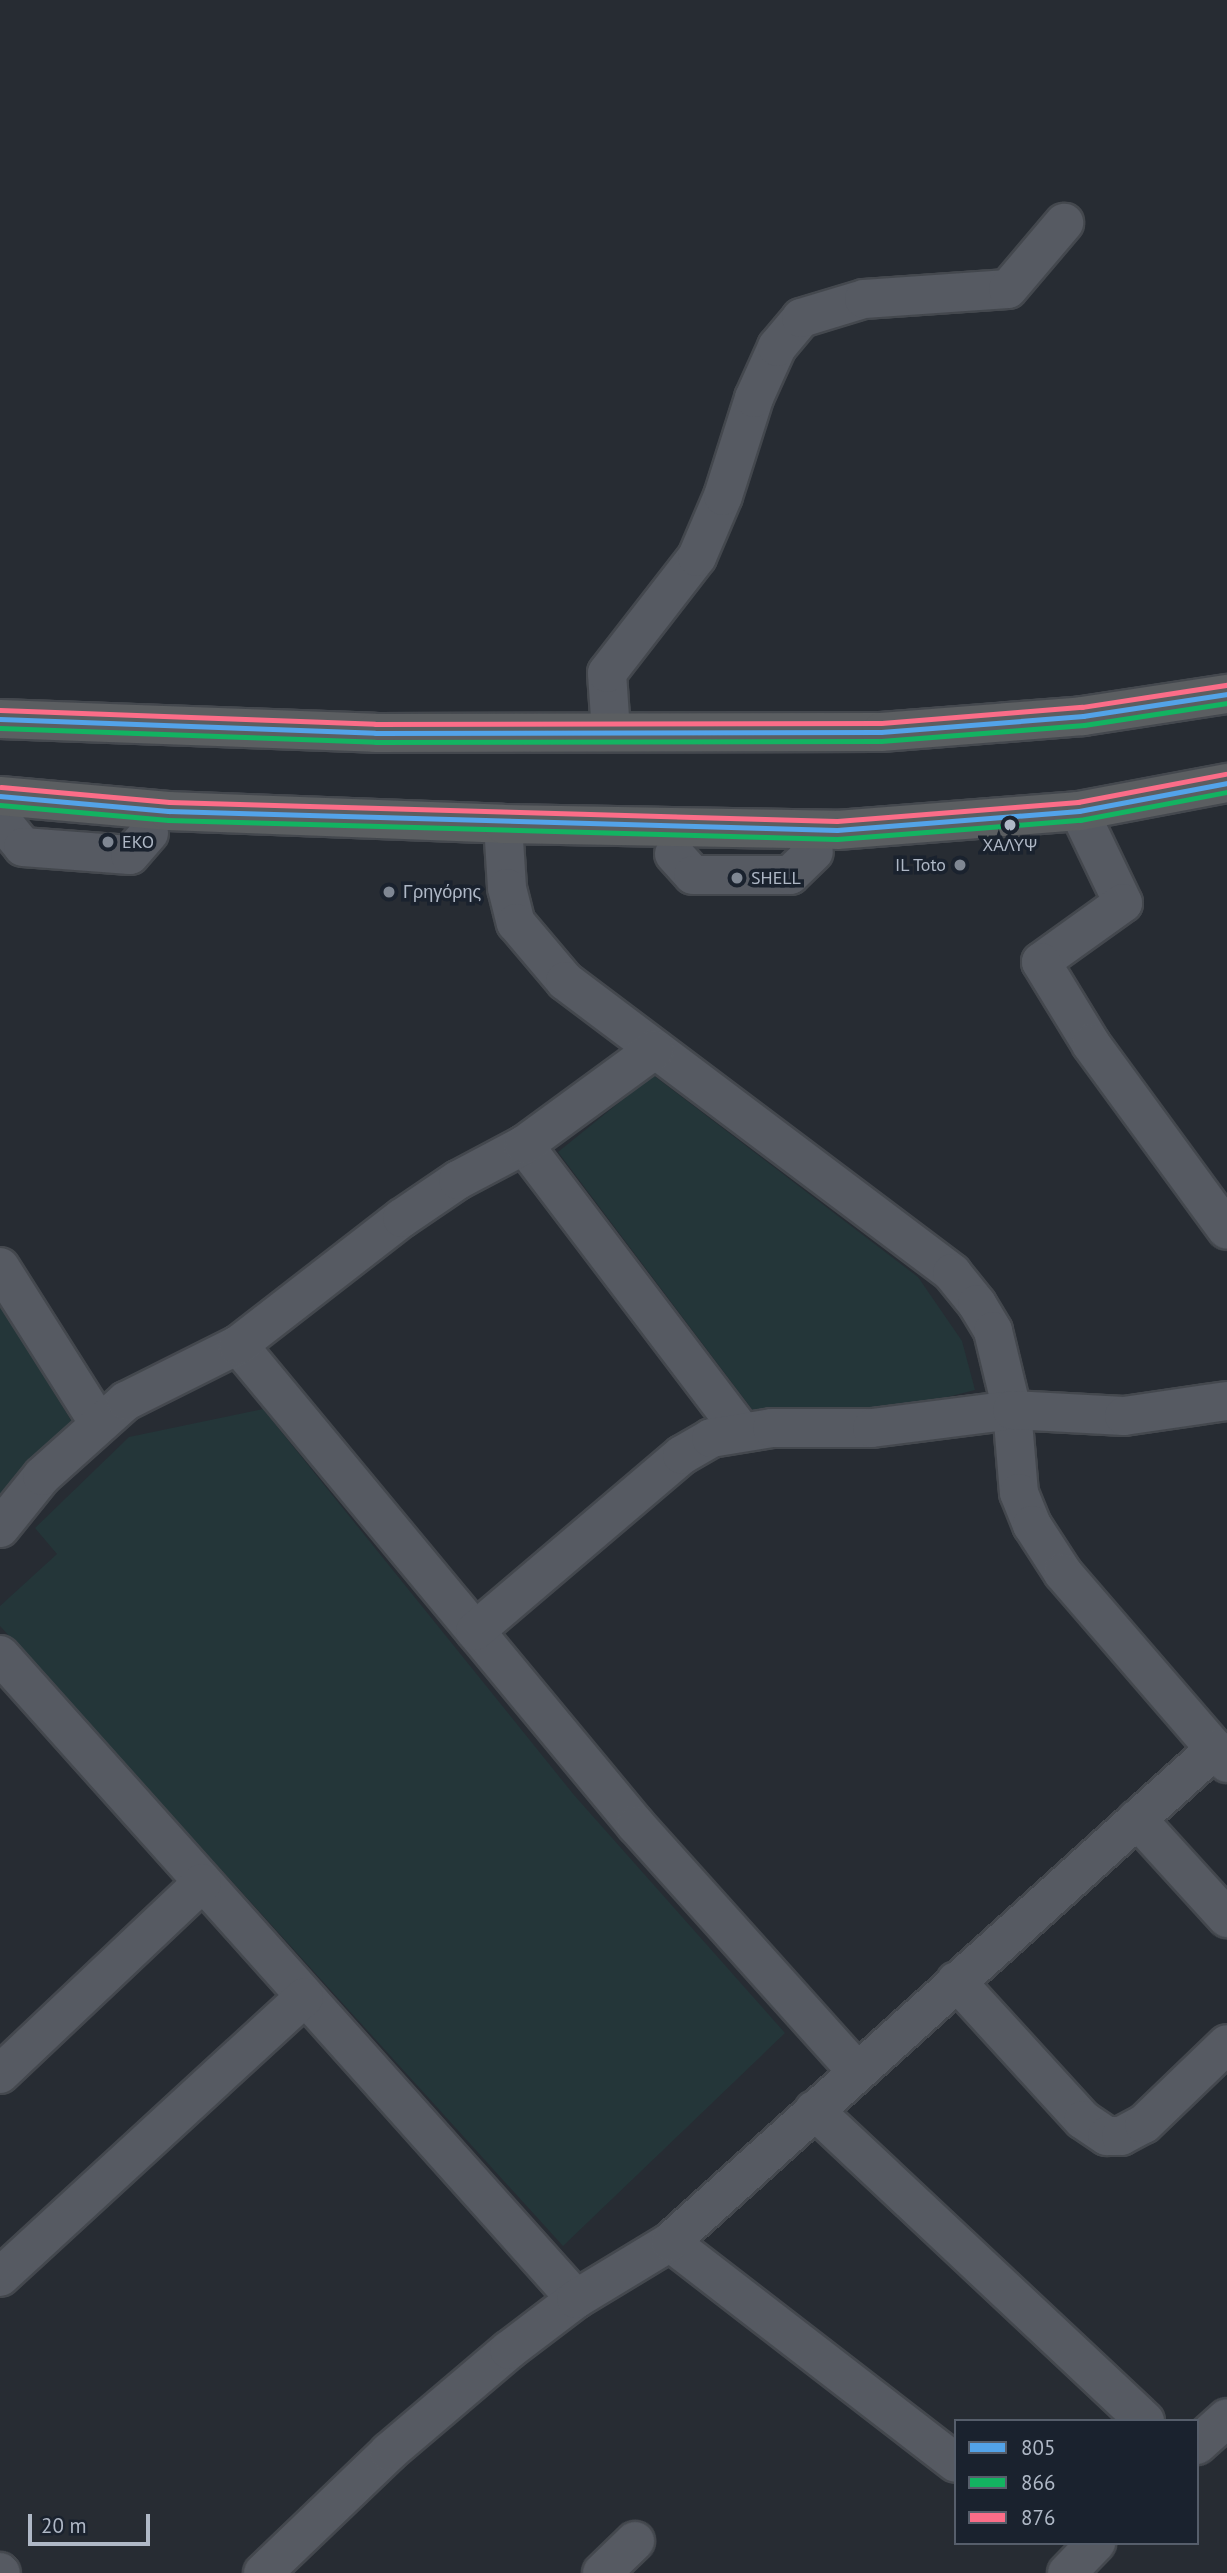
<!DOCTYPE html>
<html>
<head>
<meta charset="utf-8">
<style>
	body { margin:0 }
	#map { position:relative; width:1227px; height:2573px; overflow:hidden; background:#272c33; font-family:"PT Sans",sans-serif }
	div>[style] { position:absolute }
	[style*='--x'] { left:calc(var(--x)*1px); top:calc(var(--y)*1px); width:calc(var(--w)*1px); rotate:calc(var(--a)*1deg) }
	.green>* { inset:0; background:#243639 }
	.roads { filter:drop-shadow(2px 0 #44484e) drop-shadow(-2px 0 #44484e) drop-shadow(0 2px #44484e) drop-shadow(0 -2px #44484e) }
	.minor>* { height:38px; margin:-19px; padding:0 19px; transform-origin:19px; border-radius:19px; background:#565a62 }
	.highway>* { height:38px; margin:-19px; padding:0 19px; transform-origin:19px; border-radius:19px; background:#5b5e61 }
	.bus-1>* { height:5px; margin:-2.5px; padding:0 2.5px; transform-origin:2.5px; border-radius:2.5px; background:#53a3e8 }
	.bus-2>* { height:5px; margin:-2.5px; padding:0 2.5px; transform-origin:2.5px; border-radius:2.5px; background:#13b361 }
	.bus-3>* { height:5px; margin:-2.5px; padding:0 2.5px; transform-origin:2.5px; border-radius:2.5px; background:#fb6d88 }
	.dots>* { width:19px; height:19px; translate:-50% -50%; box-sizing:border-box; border:4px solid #1a222e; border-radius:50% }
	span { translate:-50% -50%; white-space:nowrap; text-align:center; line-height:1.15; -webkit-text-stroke:7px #1a222e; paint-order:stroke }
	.bus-label { font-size:16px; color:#afb8c6 }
	.poi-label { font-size:18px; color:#afb8c6 }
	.left { translate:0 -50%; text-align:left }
	.right { translate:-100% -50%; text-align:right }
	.legend { position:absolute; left:954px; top:2419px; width:245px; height:126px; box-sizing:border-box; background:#1a222e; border:2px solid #565e6b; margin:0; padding:9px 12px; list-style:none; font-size:21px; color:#afb8c6 }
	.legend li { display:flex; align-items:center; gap:14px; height:35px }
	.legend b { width:35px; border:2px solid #565e6b }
	.scale { position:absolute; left:28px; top:2514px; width:122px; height:32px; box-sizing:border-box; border:4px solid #afb8c6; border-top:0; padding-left:9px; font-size:21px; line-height:24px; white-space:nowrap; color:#afb8c6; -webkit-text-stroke:5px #1a222e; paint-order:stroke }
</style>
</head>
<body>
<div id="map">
	<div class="green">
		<i style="clip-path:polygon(653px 1075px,918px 1277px,962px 1341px,975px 1390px,920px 1404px,757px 1416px,558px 1152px)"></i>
		<i style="clip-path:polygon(0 1303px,75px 1427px,0 1495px)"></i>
		<i style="clip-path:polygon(263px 1409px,574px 1795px,785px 2033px,563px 2246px,0 1626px,0 1606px,57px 1554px,35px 1528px,129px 1437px)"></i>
	</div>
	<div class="roads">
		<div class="minor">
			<i style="--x:611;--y:732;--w:59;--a:-93.9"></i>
			<i style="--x:607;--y:673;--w:147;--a:-52.2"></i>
			<i style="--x:697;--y:557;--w:66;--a:-66.9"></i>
			<i style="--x:723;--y:496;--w:103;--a:-72.4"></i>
			<i style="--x:754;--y:398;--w:56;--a:-65.7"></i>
			<i style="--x:777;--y:347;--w:38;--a:-50"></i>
			<i style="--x:801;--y:318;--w:66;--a:-16.8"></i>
			<i style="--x:864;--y:299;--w:144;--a:-4"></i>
			<i style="--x:1008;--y:289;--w:87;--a:-49.7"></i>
			<i style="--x:1079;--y:811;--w:102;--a:64.4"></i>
			<i style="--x:1123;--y:903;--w:101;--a:144.3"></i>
			<i style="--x:1041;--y:962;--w:96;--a:58.6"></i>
			<i style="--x:1091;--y:1044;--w:230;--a:53.8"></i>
			<i style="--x:2;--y:821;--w:33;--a:51"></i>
			<i style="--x:23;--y:847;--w:107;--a:4.3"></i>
			<i style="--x:130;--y:855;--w:29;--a:-49"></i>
			<i style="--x:503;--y:824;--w:64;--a:86.4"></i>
			<i style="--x:507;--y:888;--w:36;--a:76"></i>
			<i style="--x:516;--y:923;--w:76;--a:49.8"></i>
			<i style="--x:565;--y:981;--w:485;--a:37"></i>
			<i style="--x:952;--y:1273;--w:40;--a:51"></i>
			<i style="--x:977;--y:1304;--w:31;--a:59"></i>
			<i style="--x:993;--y:1331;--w:81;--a:76.5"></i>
			<i style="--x:1012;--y:1410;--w:83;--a:85.2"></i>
			<i style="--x:1019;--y:1493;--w:35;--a:68"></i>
			<i style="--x:1032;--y:1525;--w:57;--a:57.1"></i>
			<i style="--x:1063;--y:1573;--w:251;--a:49.2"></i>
			<i style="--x:674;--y:854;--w:28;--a:48"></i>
			<i style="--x:693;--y:875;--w:97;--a:0"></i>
			<i style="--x:790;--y:875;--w:33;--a:-44"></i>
			<i style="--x:524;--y:1145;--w:358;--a:52.8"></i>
			<i style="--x:0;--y:1267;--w:183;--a:57.7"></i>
			<i style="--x:238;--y:1345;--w:624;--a:50.34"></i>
			<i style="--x:636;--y:1825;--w:329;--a:48.1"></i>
			<i style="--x:0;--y:1528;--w:67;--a:-51.1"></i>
			<i style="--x:42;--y:1476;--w:113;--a:-41.8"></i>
			<i style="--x:126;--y:1401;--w:125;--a:-26.6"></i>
			<i style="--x:238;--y:1345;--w:207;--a:-37.8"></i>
			<i style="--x:402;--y:1218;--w:68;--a:-34.2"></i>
			<i style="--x:458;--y:1180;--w:75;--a:-27.9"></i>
			<i style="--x:524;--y:1145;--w:162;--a:-36.2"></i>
			<i style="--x:475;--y:1631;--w:272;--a:-40.4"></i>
			<i style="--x:682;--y:1455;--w:34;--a:-30"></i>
			<i style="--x:711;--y:1438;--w:62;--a:-9.3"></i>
			<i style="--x:772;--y:1428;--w:100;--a:0"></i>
			<i style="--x:872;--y:1428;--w:141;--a:-7.3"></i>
			<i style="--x:1012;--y:1410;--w:112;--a:3.1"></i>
			<i style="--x:1124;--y:1416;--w:104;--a:-8.3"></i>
			<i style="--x:0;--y:1655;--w:864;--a:48.19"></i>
			<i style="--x:1137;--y:1819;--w:134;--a:47.7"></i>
			<i style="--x:956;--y:1981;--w:188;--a:47.6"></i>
			<i style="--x:1083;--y:2120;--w:29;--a:34"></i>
			<i style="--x:1107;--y:2136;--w:14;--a:0"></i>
			<i style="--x:1121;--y:2136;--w:26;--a:-28"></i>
			<i style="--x:1144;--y:2124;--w:115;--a:-43.9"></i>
			<i style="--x:0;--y:2074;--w:278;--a:-43.4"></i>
			<i style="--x:814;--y:2110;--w:454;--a:43.2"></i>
			<i style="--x:670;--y:2242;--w:361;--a:37.7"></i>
			<i style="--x:0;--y:2277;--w:413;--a:-42.6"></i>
			<i style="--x:1197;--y:2445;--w:40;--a:-42"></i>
			<i style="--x:0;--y:2572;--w:1;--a:45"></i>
			<i style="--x:263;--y:2573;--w:175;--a:-43.8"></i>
			<i style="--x:389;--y:2452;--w:157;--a:-40.4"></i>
			<i style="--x:509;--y:2350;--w:84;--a:-37.3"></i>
			<i style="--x:576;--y:2299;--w:110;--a:-31.2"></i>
			<i style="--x:670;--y:2242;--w:735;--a:-42.13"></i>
			<i style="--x:602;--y:2573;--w:46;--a:-44.1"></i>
			<i style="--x:1067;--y:2573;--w:42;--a:-46"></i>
		</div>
		<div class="highway">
			<i style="--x:0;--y:719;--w:375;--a:2.1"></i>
			<i style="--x:375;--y:733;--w:506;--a:-0.11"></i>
			<i style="--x:881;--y:732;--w:203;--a:-4.5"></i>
			<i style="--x:1083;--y:716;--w:146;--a:-8.7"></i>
			<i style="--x:0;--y:796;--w:169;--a:5.1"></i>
			<i style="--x:168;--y:811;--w:335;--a:2.2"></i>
			<i style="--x:503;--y:824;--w:334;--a:1"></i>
			<i style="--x:837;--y:830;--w:243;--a:-4.5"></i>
			<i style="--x:1079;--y:811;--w:151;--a:-10.7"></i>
		</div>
	</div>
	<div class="bus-1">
		<i style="--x:0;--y:719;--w:375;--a:2.1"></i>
		<i style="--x:375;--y:733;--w:506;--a:-0.11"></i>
		<i style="--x:881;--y:732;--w:203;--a:-4.5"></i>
		<i style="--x:1083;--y:716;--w:146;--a:-8.7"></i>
		<i style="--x:0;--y:796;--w:169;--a:5.1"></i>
		<i style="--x:168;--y:811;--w:669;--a:1.63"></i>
		<i style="--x:837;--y:830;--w:243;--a:-4.5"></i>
		<i style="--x:1079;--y:811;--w:151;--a:-10.7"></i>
	</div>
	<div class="bus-2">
		<i style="--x:0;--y:728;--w:375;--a:2.1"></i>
		<i style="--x:375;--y:742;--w:506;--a:-0.11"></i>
		<i style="--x:881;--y:741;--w:204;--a:-4.5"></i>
		<i style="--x:1084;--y:725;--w:145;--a:-8.7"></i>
		<i style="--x:0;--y:805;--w:169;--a:5.1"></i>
		<i style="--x:168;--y:820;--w:669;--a:1.63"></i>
		<i style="--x:837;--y:839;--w:244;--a:-4.5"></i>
		<i style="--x:1080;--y:820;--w:150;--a:-10.8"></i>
	</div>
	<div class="bus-3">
		<i style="--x:0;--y:710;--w:375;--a:2.1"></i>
		<i style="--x:375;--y:724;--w:506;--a:-0.11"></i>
		<i style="--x:881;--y:723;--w:202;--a:-4.6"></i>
		<i style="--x:1082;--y:707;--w:146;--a:-8.7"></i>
		<i style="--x:1;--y:787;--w:169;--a:5.1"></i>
		<i style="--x:169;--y:802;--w:668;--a:1.63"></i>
		<i style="--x:837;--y:821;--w:242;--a:-4.5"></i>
		<i style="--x:1078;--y:802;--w:150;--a:-10.8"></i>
	</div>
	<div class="dots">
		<i style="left:1010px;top:825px;background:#afb8c6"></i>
		<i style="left:108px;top:842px;background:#7f8793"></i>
		<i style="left:960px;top:865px;background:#7f8793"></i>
		<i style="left:737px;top:878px;background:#7f8793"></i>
		<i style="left:389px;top:892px;background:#7f8793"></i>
	</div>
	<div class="bus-label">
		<span style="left:1010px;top:845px">ΧΑΛΥΨ</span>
	</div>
	<div class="poi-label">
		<span class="left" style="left:122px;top:842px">EKO</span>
		<span class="right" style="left:946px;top:865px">IL Toto</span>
		<span class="left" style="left:751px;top:878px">SHELL</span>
		<span class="left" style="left:403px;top:892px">Γρηγόρης</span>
	</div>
	<ul class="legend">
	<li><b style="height:9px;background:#53a3e8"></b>805</li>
	<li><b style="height:9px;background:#13b361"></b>866</li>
	<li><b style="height:9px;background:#fb6d88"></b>876</li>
	</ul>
	<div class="scale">20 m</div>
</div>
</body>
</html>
